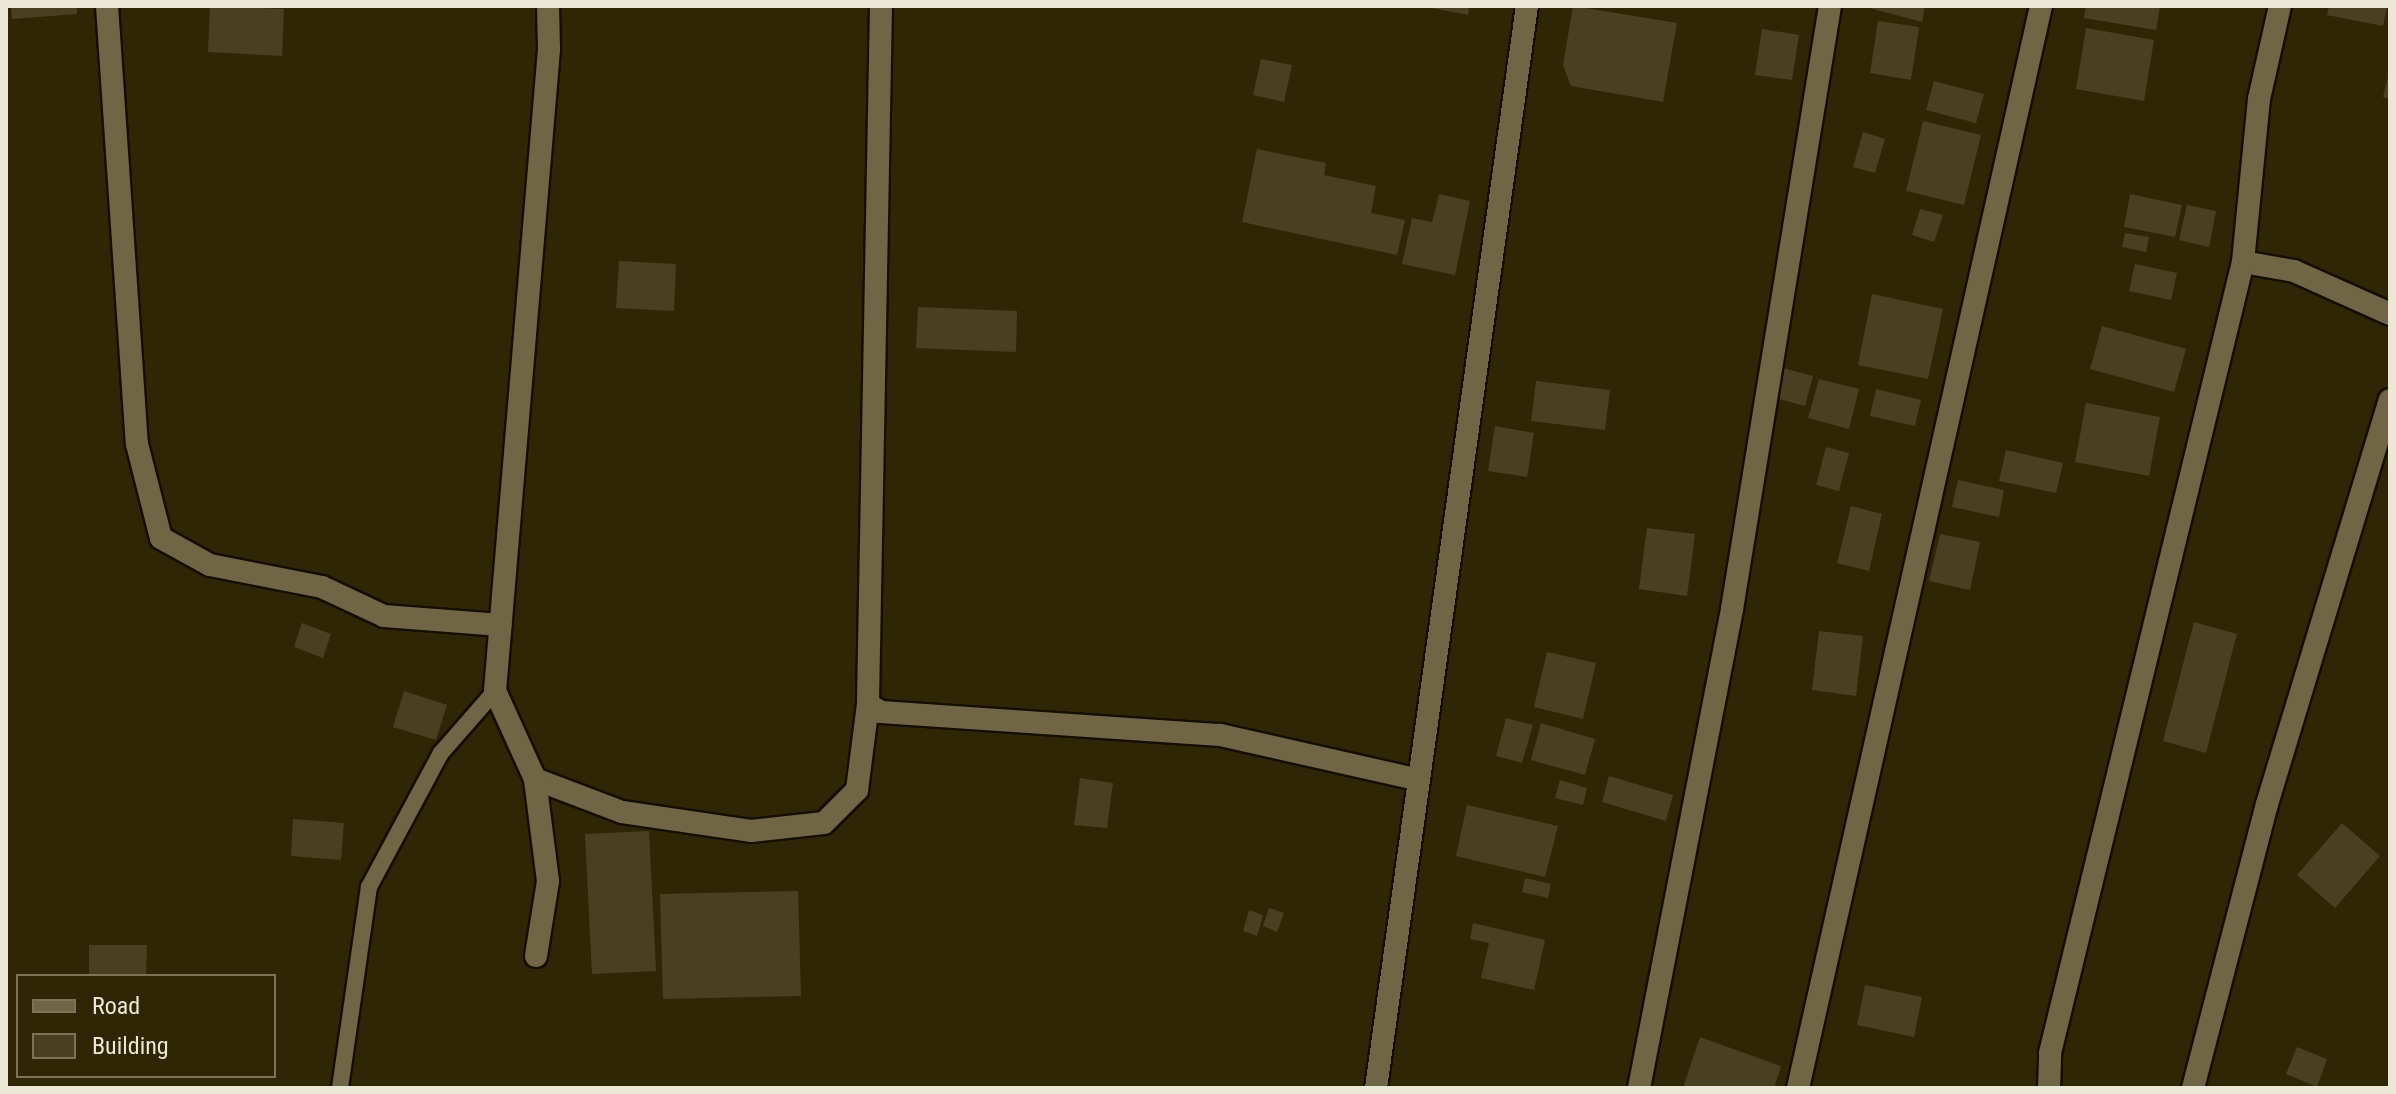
<!DOCTYPE html>
<html>
<head>
<meta charset="utf-8">
<style>
	body { margin:0 }
	#map { position:relative; width:2396px; height:1094px; overflow:hidden; background:#2f2606; font-family:"Roboto Condensed",sans-serif }
	div>[style] { position:absolute }
	[style*='--x'] { left:calc(var(--x)*1px); top:calc(var(--y)*1px); width:calc(var(--w)*1px); rotate:calc(var(--a)*1deg) }
	.building>* { inset:0; background:#494021 }
	.roads { filter:drop-shadow(2px 0 #150f00) drop-shadow(-2px 0 #150f00) drop-shadow(0 2px #150f00) drop-shadow(0 -2px #150f00) }
	.service>* { height:16px; margin:-8px; padding:0 8px; transform-origin:8px; border-radius:8px; background:#706646 }
	.minor>* { height:22px; margin:-11px; padding:0 11px; transform-origin:11px; border-radius:11px; background:#706646 }
	span { translate:-50% -50%; white-space:nowrap; text-align:center; line-height:1.15; -webkit-text-stroke:7px #2f2606; paint-order:stroke }
	.frame { position:absolute; inset:0; border:8px solid #ede8d6; pointer-events:none }
	.legend { position:absolute; left:16px; top:974px; width:260px; height:104px; box-sizing:border-box; background:#2f2606; border:2px solid #7b7459; margin:0; padding:10px 14px; list-style:none; font-size:24px; color:#ede8d6 }
	.legend li { display:flex; align-items:center; gap:16px; height:40px }
	.legend b { width:40px; border:2px solid #7b7459 }
</style>
</head>
<body>
<div id="map">
	<div class="building">
		<i style="clip-path:polygon(11px 6px,77px 6px,77px 14px,12px 19px)"></i>
		<i style="clip-path:polygon(210px 6px,284px 9px,282px 56px,208px 52px)"></i>
		<i style="clip-path:polygon(1421px 6px,1469px 6px,1468px 15px)"></i>
		<i style="clip-path:polygon(1573px 6px,1677px 23px,1663px 102px,1571px 86px,1563px 65px)"></i>
		<i style="clip-path:polygon(1862px 6px,1925px 6px,1922px 22px)"></i>
		<i style="clip-path:polygon(2086px 6px,2160px 6px,2156px 30px,2084px 18px)"></i>
		<i style="clip-path:polygon(2329px 6px,2387px 6px,2383px 26px,2327px 15px)"></i>
		<i style="clip-path:polygon(1878px 21px,1919px 27px,1911px 80px,1870px 73px)"></i>
		<i style="clip-path:polygon(2086px 28px,2154px 40px,2144px 101px,2076px 89px)"></i>
		<i style="clip-path:polygon(1762px 29px,1799px 35px,1792px 80px,1755px 75px)"></i>
		<i style="clip-path:polygon(1261px 59px,1292px 65px,1284px 102px,1253px 95px)"></i>
		<i style="clip-path:polygon(2389px 73px,2390px 73px,2390px 99px,2383px 97px)"></i>
		<i style="clip-path:polygon(1934px 81px,1984px 94px,1976px 123px,1926px 110px)"></i>
		<i style="clip-path:polygon(1923px 121px,1981px 135px,1964px 205px,1906px 191px)"></i>
		<i style="clip-path:polygon(1863px 132px,1885px 139px,1875px 173px,1853px 167px)"></i>
		<i style="clip-path:polygon(1257px 149px,1326px 163px,1324px 175px,1376px 186px,1371px 213px,1405px 220px,1397px 255px,1242px 222px)"></i>
		<i style="clip-path:polygon(1439px 194px,1470px 201px,1455px 275px,1402px 264px,1412px 218px,1432px 222px)"></i>
		<i style="clip-path:polygon(2130px 194px,2182px 205px,2175px 237px,2124px 227px)"></i>
		<i style="clip-path:polygon(2187px 205px,2216px 211px,2209px 247px,2179px 240px)"></i>
		<i style="clip-path:polygon(1920px 209px,1943px 215px,1934px 242px,1912px 235px)"></i>
		<i style="clip-path:polygon(2125px 233px,2149px 237px,2146px 252px,2122px 247px)"></i>
		<i style="clip-path:polygon(619px 261px,676px 264px,674px 311px,616px 308px)"></i>
		<i style="clip-path:polygon(2135px 264px,2177px 273px,2171px 300px,2129px 291px)"></i>
		<i style="clip-path:polygon(1872px 294px,1943px 309px,1928px 379px,1858px 365px)"></i>
		<i style="clip-path:polygon(918px 307px,1017px 311px,1016px 352px,916px 348px)"></i>
		<i style="clip-path:polygon(2102px 326px,2186px 349px,2174px 392px,2090px 369px)"></i>
		<i style="clip-path:polygon(1783px 368px,1813px 376px,1805px 406px,1775px 398px)"></i>
		<i style="clip-path:polygon(1819px 379px,1859px 389px,1849px 429px,1808px 418px)"></i>
		<i style="clip-path:polygon(1536px 381px,1610px 390px,1605px 430px,1531px 421px)"></i>
		<i style="clip-path:polygon(1876px 389px,1921px 400px,1915px 426px,1870px 416px)"></i>
		<i style="clip-path:polygon(2086px 403px,2160px 417px,2149px 476px,2075px 462px)"></i>
		<i style="clip-path:polygon(1495px 426px,1534px 433px,1527px 477px,1488px 471px)"></i>
		<i style="clip-path:polygon(1826px 447px,1849px 453px,1839px 491px,1816px 485px)"></i>
		<i style="clip-path:polygon(2006px 450px,2063px 463px,2056px 493px,1999px 481px)"></i>
		<i style="clip-path:polygon(1958px 480px,2004px 490px,1999px 517px,1952px 507px)"></i>
		<i style="clip-path:polygon(1851px 506px,1882px 514px,1869px 571px,1837px 563px)"></i>
		<i style="clip-path:polygon(1647px 528px,1695px 534px,1687px 596px,1639px 589px)"></i>
		<i style="clip-path:polygon(1940px 534px,1980px 542px,1970px 590px,1929px 581px)"></i>
		<i style="clip-path:polygon(2194px 622px,2237px 634px,2206px 753px,2163px 741px)"></i>
		<i style="clip-path:polygon(302px 623px,331px 634px,323px 658px,294px 647px)"></i>
		<i style="clip-path:polygon(1819px 631px,1863px 636px,1856px 696px,1812px 690px)"></i>
		<i style="clip-path:polygon(1547px 652px,1596px 663px,1583px 719px,1534px 707px)"></i>
		<i style="clip-path:polygon(404px 691px,447px 705px,436px 740px,393px 727px)"></i>
		<i style="clip-path:polygon(1506px 718px,1533px 725px,1522px 763px,1496px 756px)"></i>
		<i style="clip-path:polygon(1541px 723px,1595px 739px,1585px 775px,1531px 760px)"></i>
		<i style="clip-path:polygon(1609px 776px,1673px 795px,1666px 821px,1602px 802px)"></i>
		<i style="clip-path:polygon(1080px 778px,1113px 783px,1107px 828px,1074px 825px)"></i>
		<i style="clip-path:polygon(1560px 780px,1587px 788px,1583px 805px,1555px 798px)"></i>
		<i style="clip-path:polygon(1467px 805px,1558px 826px,1545px 877px,1456px 856px)"></i>
		<i style="clip-path:polygon(293px 819px,344px 823px,341px 860px,291px 856px)"></i>
		<i style="clip-path:polygon(2342px 823px,2380px 856px,2335px 908px,2297px 875px)"></i>
		<i style="clip-path:polygon(649px 831px,656px 971px,592px 974px,585px 834px)"></i>
		<i style="clip-path:polygon(1525px 878px,1551px 884px,1548px 898px,1522px 892px)"></i>
		<i style="clip-path:polygon(798px 891px,801px 996px,663px 999px,660px 894px)"></i>
		<i style="clip-path:polygon(1269px 908px,1284px 913px,1277px 932px,1263px 926px)"></i>
		<i style="clip-path:polygon(1249px 910px,1263px 915px,1257px 936px,1243px 931px)"></i>
		<i style="clip-path:polygon(1473px 923px,1545px 940px,1534px 990px,1481px 978px,1489px 943px,1470px 939px)"></i>
		<i style="clip-path:polygon(89px 945px,147px 945px,146px 976px,89px 976px)"></i>
		<i style="clip-path:polygon(1865px 985px,1922px 997px,1914px 1037px,1857px 1025px)"></i>
		<i style="clip-path:polygon(1700px 1037px,1781px 1066px,1774px 1088px,1683px 1088px)"></i>
		<i style="clip-path:polygon(2297px 1047px,2327px 1059px,2317px 1087px,2286px 1074px)"></i>
	</div>
	<div class="roads">
		<div class="service">
			<i style="--x:340;--y:1088;--w:203;--a:-81.8"></i>
			<i style="--x:369;--y:887;--w:152;--a:-61.8"></i>
			<i style="--x:441;--y:753;--w:82;--a:-48.9"></i>
		</div>
		<div class="minor">
			<i style="--x:107;--y:6;--w:439;--a:86.1"></i>
			<i style="--x:137;--y:444;--w:97;--a:75.7"></i>
			<i style="--x:161;--y:538;--w:56;--a:28.9"></i>
			<i style="--x:210;--y:565;--w:114;--a:11.1"></i>
			<i style="--x:322;--y:587;--w:68;--a:25.1"></i>
			<i style="--x:384;--y:616;--w:117;--a:4.4"></i>
			<i style="--x:881;--y:6;--w:698;--a:91.07"></i>
			<i style="--x:868;--y:704;--w:15;--a:32"></i>
			<i style="--x:881;--y:712;--w:340;--a:3.9"></i>
			<i style="--x:1220;--y:735;--w:200;--a:12.7"></i>
			<i style="--x:2243;--y:262;--w:52;--a:10"></i>
			<i style="--x:2294;--y:271;--w:105;--a:24.1"></i>
			<i style="--x:535;--y:779;--w:93;--a:20.8"></i>
			<i style="--x:622;--y:812;--w:130;--a:8.4"></i>
			<i style="--x:751;--y:831;--w:73;--a:-6.3"></i>
			<i style="--x:824;--y:823;--w:47;--a:-45"></i>
			<i style="--x:857;--y:790;--w:87;--a:-82.7"></i>
			<i style="--x:536;--y:956;--w:76;--a:-80.9"></i>
			<i style="--x:548;--y:881;--w:103;--a:-97.3"></i>
			<i style="--x:535;--y:779;--w:97;--a:-114.4"></i>
			<i style="--x:495;--y:691;--w:644;--a:-85.19"></i>
			<i style="--x:549;--y:49;--w:43;--a:-91.3"></i>
			<i style="--x:1376;--y:1088;--w:1092;--a:-82.06"></i>
			<i style="--x:1639;--y:1088;--w:488;--a:-79"></i>
			<i style="--x:1732;--y:609;--w:611;--a:-80.77"></i>
			<i style="--x:1798;--y:1088;--w:1109;--a:-77.34"></i>
			<i style="--x:2049;--y:1088;--w:35;--a:-88"></i>
			<i style="--x:2050;--y:1053;--w:814;--a:-76.29"></i>
			<i style="--x:2243;--y:262;--w:164;--a:-84.4"></i>
			<i style="--x:2259;--y:99;--w:95;--a:-77.3"></i>
			<i style="--x:2193;--y:1088;--w:293;--a:-75.4"></i>
			<i style="--x:2267;--y:804;--w:422;--a:-73.1"></i>
		</div>
	</div>
	<div class="frame"></div>
	<ul class="legend">
	<li><b style="height:10px;background:#706646"></b>Road</li>
	<li><b style="height:22px;background:#494021"></b>Building</li>
	</ul>
</div>
</body>
</html>
